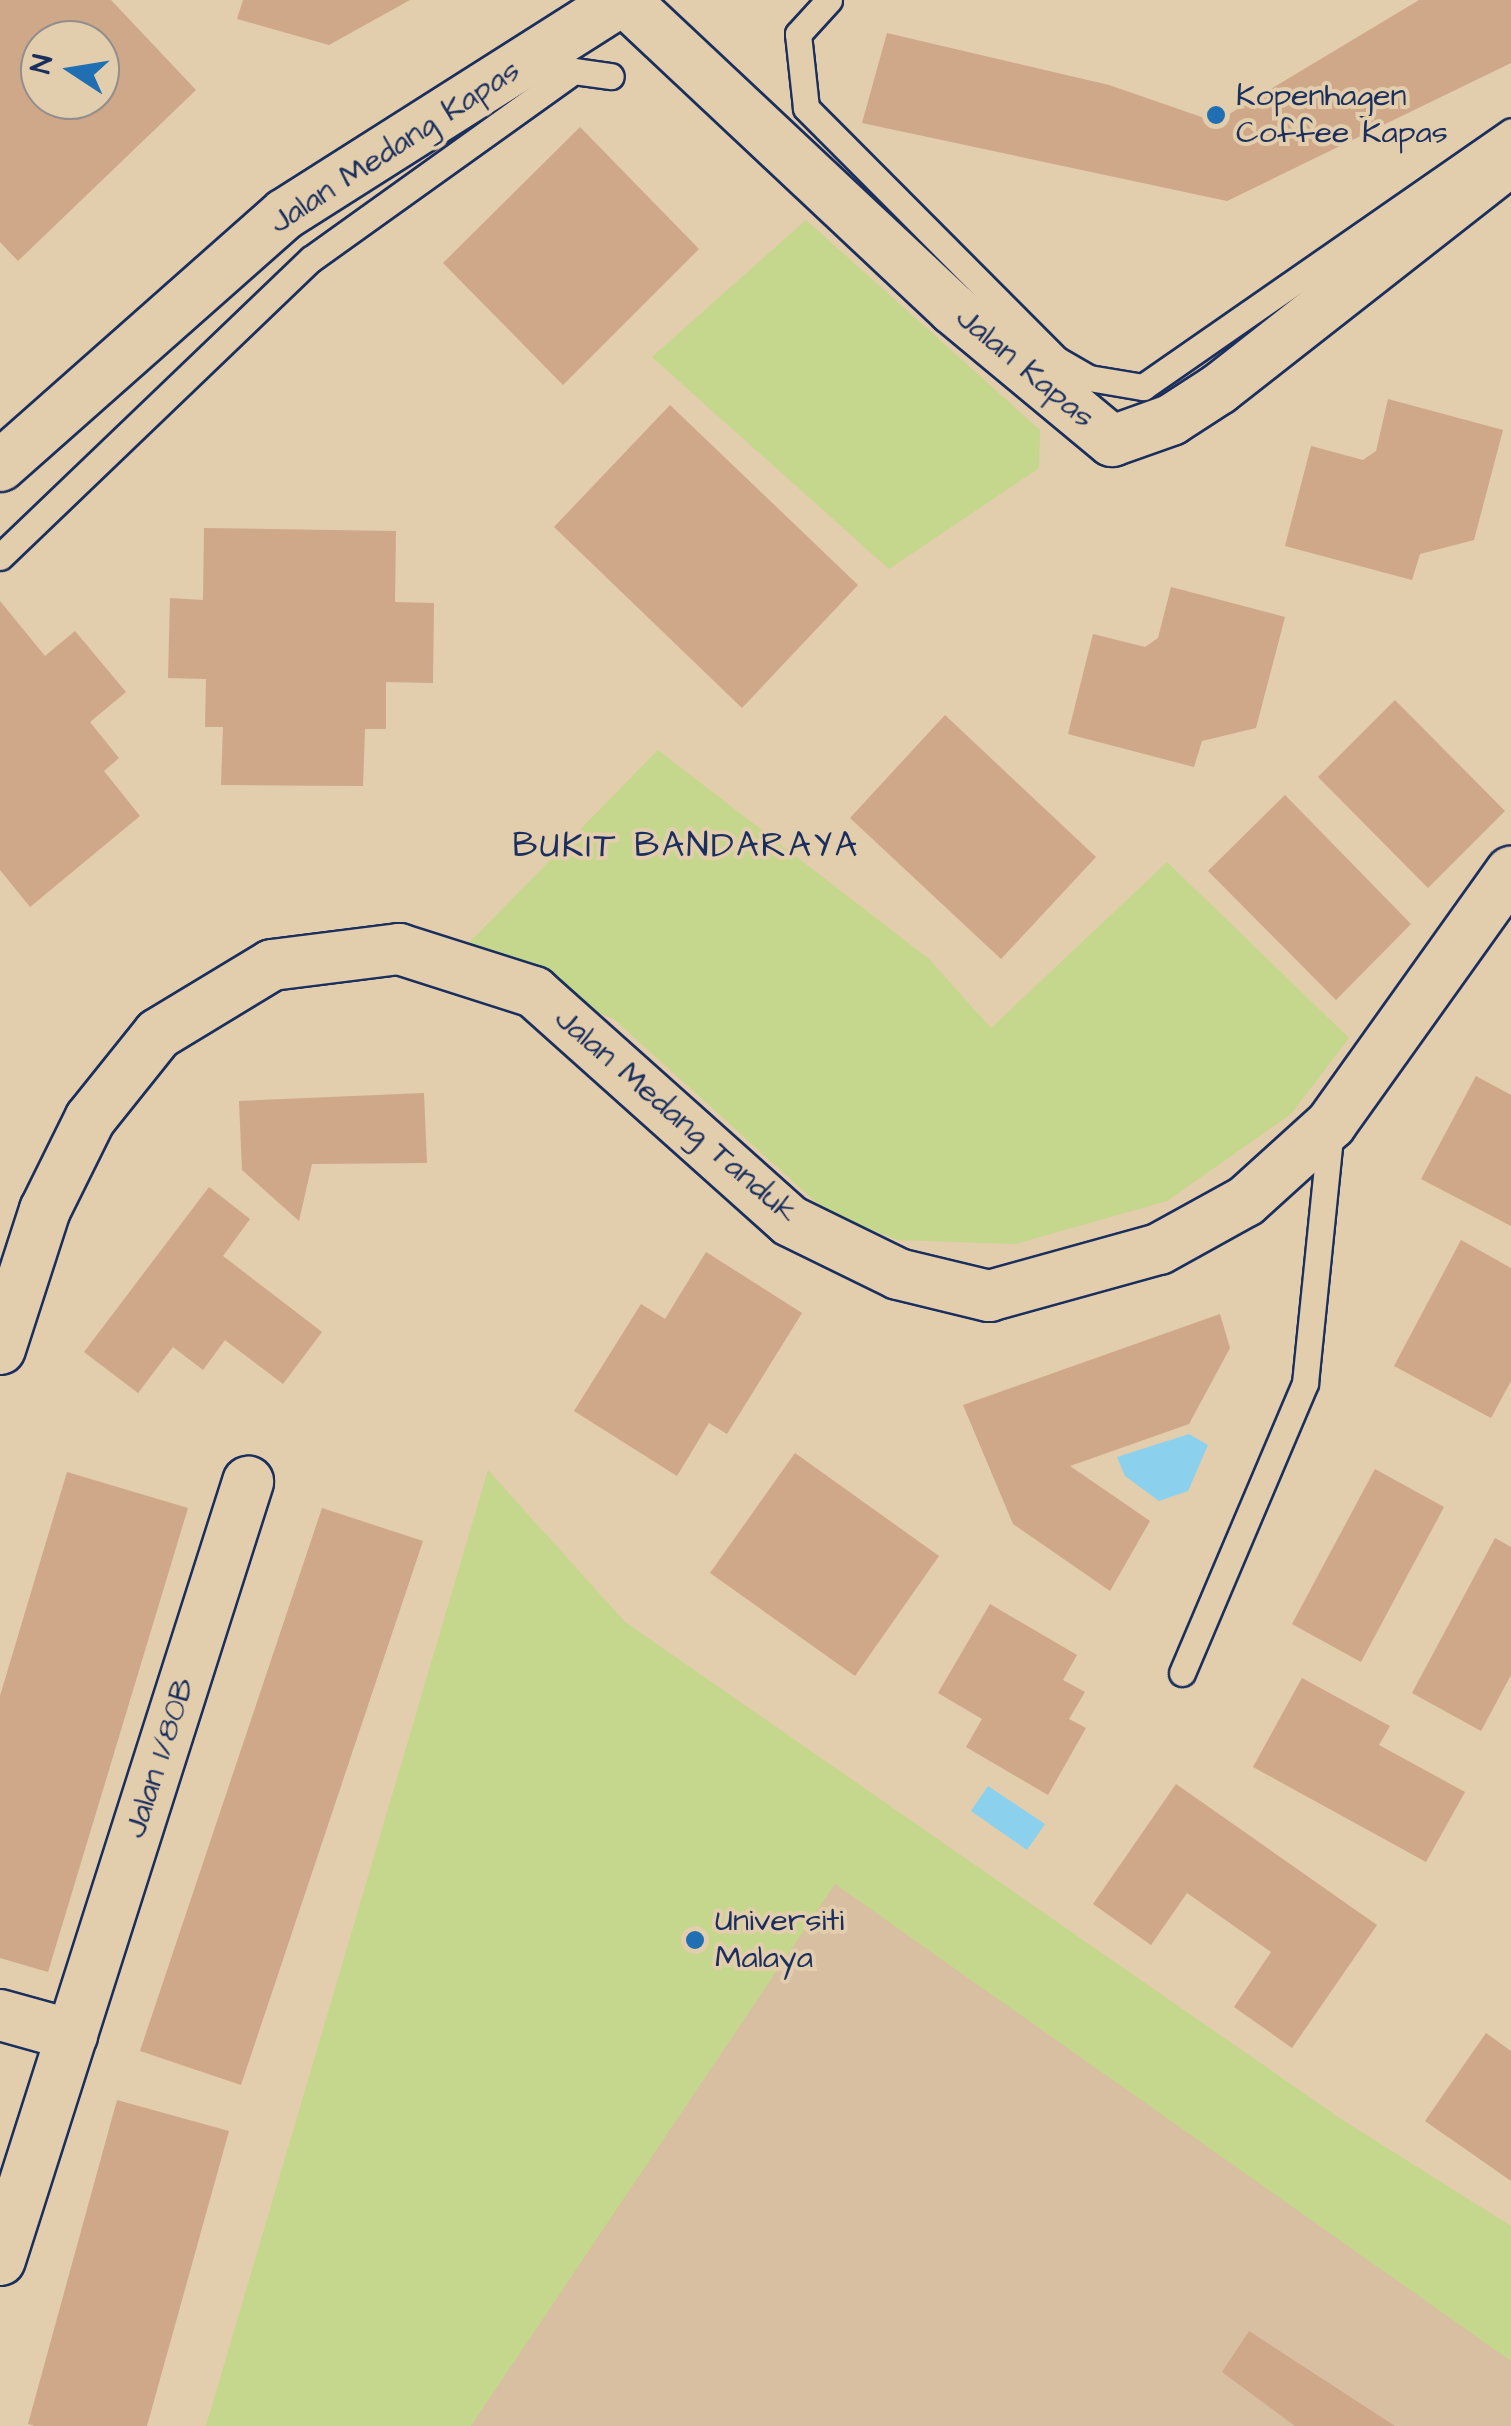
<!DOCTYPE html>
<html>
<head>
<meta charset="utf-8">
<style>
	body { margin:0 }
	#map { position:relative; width:1511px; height:2426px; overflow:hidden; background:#e2cdac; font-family:"Architects Daughter",sans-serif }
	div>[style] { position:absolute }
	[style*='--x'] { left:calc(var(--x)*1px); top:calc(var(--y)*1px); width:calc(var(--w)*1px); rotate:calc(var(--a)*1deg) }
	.built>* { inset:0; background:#d8bfa1 }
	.green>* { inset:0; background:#c4d78c }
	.water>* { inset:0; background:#8bd1ed }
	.building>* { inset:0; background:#cfa789 }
	.roads { filter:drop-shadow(2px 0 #1b2f5e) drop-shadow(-2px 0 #1b2f5e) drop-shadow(0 2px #1b2f5e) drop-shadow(0 -2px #1b2f5e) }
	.lane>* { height:25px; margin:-12.5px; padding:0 12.5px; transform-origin:12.5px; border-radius:12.5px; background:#e2cdac }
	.street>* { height:50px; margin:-25px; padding:0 25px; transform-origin:25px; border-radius:25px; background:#e2cdac }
	.dots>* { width:28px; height:28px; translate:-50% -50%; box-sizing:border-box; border:5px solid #e2cdac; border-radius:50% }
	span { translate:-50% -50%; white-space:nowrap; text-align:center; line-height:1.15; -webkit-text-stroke:8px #e2cdac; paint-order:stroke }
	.poi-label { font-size:32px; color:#1b2f5e }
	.left { translate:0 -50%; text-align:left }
	.street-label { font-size:32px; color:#1b2f5e }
	.neighbourhood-label { font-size:35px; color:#1b2f5e; letter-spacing:2.5px }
	.north { position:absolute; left:20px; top:20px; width:100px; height:100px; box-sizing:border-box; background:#e2cdac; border:2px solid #928e8d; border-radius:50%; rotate:282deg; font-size:28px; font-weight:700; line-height:40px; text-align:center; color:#1b2f5e }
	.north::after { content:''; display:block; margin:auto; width:35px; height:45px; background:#1f6fb2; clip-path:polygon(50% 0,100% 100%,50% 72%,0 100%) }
</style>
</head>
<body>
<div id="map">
	<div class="built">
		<i style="clip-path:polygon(489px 1582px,1511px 2298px,1511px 2426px,255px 2426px)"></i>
	</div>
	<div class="green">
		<i style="clip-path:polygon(806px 220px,1040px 430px,1039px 468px,889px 569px,652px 357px)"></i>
		<i style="clip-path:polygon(658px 750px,929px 959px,991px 1028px,1167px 862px,1349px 1038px,1291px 1114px,1167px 1201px,1015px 1244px,898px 1240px,828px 1213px,614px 1019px,456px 956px)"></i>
		<i style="clip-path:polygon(488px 1470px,625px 1622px,1341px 2119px,1511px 2226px,1511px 2361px,835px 1884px,471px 2426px,206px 2426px)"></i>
	</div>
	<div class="water">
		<i style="clip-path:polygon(1189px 1434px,1208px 1445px,1188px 1491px,1159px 1501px,1125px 1476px,1117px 1457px)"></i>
		<i style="clip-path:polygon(988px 1786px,1045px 1824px,1027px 1850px,971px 1811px)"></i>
	</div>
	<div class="building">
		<i style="clip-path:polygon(evenodd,0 0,111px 0,196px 90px,18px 261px,0 242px,0 0,40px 40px,100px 40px,100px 100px,40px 100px,40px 40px)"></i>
		<i style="clip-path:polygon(243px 0,410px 0,329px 45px,237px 19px)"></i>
		<i style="clip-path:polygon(1419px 0,1511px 0,1511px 63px,1227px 201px,862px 123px,887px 33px,1109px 85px,1216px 122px)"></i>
		<i style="clip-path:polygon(580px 127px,699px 249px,563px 385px,443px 263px)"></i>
		<i style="clip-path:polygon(1388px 399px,1503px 430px,1474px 540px,1420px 554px,1412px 580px,1285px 546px,1311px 446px,1363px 460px,1376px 451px)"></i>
		<i style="clip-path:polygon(670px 405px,858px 585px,742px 708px,554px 527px)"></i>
		<i style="clip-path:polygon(204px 528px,396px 531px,395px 602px,434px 603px,433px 683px,386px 682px,386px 729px,365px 729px,363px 786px,221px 785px,223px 727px,205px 727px,206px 679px,168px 678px,170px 598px,203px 600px)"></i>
		<i style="clip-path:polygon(1171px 587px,1285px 617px,1256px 728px,1202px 741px,1194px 767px,1068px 734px,1093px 634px,1145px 647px,1158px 638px)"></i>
		<i style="clip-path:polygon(0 601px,45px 656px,75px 631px,126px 692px,90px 722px,119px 758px,104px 771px,140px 816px,30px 907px,0 870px)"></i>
		<i style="clip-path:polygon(1395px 700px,1505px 811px,1428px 888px,1318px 777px)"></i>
		<i style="clip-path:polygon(945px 715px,1096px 857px,1001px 959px,850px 818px)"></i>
		<i style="clip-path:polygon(1285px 795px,1411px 924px,1336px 1000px,1208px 871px)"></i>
		<i style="clip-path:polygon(1476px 1076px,1511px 1095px,1511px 1226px,1421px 1179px)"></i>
		<i style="clip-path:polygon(424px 1093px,427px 1163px,312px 1164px,299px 1221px,242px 1170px,239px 1101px)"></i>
		<i style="clip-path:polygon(209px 1187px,250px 1219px,223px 1256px,322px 1332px,283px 1384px,225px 1340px,203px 1370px,173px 1347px,138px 1393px,84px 1352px)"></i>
		<i style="clip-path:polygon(1461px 1240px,1511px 1268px,1511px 1381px,1491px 1418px,1394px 1366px)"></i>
		<i style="clip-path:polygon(706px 1252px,802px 1313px,727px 1434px,709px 1423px,677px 1476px,574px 1411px,641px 1304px,665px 1319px)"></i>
		<i style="clip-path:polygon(1220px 1314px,1230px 1348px,1189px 1424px,1070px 1466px,1150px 1521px,1110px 1591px,1013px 1524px,963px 1405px)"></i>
		<i style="clip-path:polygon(795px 1453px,939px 1556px,855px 1676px,710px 1573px)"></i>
		<i style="clip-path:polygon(1375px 1469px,1444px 1507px,1361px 1662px,1292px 1624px)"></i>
		<i style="clip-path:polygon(67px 1472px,188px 1508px,48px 1972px,0 1958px,0 1696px)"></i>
		<i style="clip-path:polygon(322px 1508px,423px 1541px,241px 2085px,140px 2051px)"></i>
		<i style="clip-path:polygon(1495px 1538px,1511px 1547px,1511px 1675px,1481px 1731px,1412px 1693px)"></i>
		<i style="clip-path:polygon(990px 1604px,1077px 1655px,1063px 1680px,1085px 1692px,1069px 1719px,1086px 1728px,1048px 1795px,966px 1747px,982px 1719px,938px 1693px)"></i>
		<i style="clip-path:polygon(1302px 1678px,1390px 1726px,1379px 1745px,1465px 1792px,1426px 1862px,1253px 1767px)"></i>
		<i style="clip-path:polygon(1176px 1784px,1377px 1925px,1292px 2048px,1234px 2007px,1271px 1952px,1187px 1893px,1151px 1945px,1093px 1904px)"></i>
		<i style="clip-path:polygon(1486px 2033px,1511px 2051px,1511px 2181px,1425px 2121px)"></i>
		<i style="clip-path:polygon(117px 2100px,229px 2131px,147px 2426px,35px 2426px,28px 2424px)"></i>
		<i style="clip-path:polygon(1249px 2331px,1395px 2426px,1295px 2426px,1222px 2372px)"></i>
	</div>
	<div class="roads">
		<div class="lane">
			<i style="--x:829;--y:0;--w:46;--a:132.4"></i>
			<i style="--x:798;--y:34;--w:74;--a:83.8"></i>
			<i style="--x:806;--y:108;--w:354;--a:45.1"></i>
			<i style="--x:1056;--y:359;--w:38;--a:30"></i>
			<i style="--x:1089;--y:378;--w:55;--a:9.5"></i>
			<i style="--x:1143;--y:387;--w:448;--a:-34.8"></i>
			<i style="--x:0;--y:557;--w:431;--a:-43.8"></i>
			<i style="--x:311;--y:259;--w:323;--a:-35.6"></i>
			<i style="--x:574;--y:71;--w:37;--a:8"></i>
			<i style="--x:1182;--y:1673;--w:315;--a:-67"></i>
			<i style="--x:1305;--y:1383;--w:255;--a:-84.2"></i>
		</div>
		<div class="street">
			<i style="--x:624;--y:0;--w:451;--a:43.2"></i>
			<i style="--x:953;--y:309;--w:207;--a:39.7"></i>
			<i style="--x:1112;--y:441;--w:63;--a:-19.6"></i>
			<i style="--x:1171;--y:420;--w:57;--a:-32.9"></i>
			<i style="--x:1219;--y:389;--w:371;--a:-38.1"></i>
			<i style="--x:0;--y:466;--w:380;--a:-41.5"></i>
			<i style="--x:285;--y:214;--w:399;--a:-32.4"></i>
			<i style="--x:0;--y:1349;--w:146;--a:-72.1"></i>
			<i style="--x:45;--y:1210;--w:102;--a:-63.7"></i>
			<i style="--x:90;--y:1119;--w:109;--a:-51.3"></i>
			<i style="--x:158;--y:1034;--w:133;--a:-31.2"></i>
			<i style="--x:272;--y:965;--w:128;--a:-7.2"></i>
			<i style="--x:399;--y:949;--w:142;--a:17.7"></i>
			<i style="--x:534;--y:992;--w:343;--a:41.8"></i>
			<i style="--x:790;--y:1221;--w:120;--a:26.1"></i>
			<i style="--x:898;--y:1274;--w:94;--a:13.6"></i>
			<i style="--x:989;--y:1296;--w:176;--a:-15.5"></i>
			<i style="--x:1159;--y:1249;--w:99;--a:-28.9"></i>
			<i style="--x:1246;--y:1201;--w:115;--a:-42.2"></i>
			<i style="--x:1331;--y:1124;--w:310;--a:-54.5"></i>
			<i style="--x:0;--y:2015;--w:75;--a:15.5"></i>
			<i style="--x:0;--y:2260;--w:817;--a:-72.32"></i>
		</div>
	</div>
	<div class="dots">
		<i style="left:1216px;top:115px;background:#1f6fb2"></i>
		<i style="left:695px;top:1940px;background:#1f6fb2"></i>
	</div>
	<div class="poi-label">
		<span class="left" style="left:1236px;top:115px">Kopenhagen<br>Coffee Kapas</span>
		<span class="left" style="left:715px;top:1940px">Universiti<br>Malaya</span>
	</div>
	<div class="street-label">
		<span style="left:395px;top:147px;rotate:-33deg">Jalan Medang Kapas</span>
		<span style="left:1025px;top:368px;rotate:40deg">Jalan Kapas</span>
		<span style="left:676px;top:1116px;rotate:41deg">Jalan Medang Tanduk</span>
		<span style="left:160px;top:1758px;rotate:-72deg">Jalan 1/80B</span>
	</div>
	<div class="neighbourhood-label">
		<span style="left:686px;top:846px">BUKIT BANDARAYA</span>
	</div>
	<div class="north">N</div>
</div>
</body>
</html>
